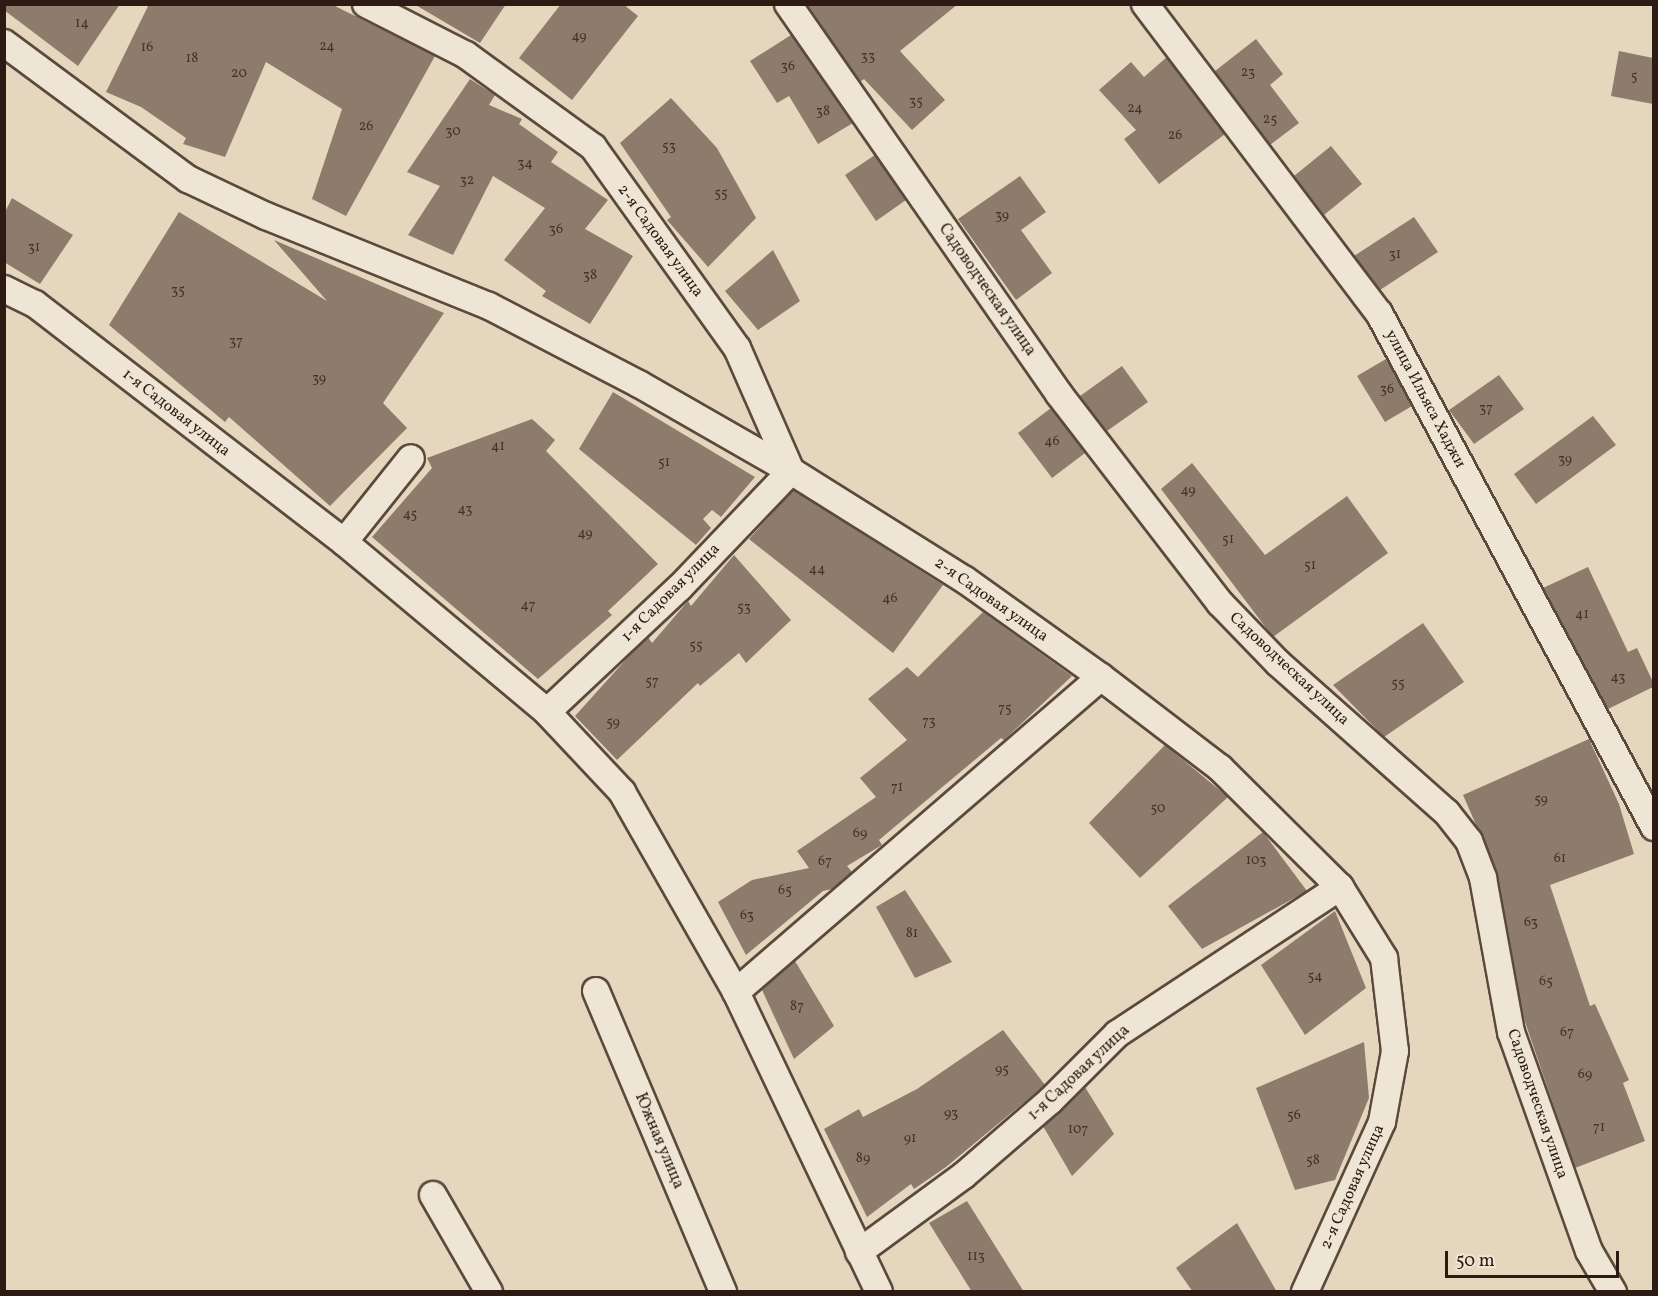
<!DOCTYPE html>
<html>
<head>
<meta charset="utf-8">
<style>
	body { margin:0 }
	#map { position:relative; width:1658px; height:1296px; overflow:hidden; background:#e5d7bd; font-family:Vollkorn,serif }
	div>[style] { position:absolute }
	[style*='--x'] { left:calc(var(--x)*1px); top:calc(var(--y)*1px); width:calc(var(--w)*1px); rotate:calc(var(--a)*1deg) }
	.building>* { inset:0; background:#8d7c6b }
	.roads { filter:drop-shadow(2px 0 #5b493d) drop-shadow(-2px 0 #5b493d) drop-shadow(0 2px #5b493d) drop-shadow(0 -2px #5b493d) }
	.minor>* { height:26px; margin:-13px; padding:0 13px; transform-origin:13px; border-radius:13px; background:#eee5d4 }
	span { translate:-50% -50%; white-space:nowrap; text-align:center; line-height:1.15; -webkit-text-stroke:5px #eee5d4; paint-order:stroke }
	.number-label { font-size:14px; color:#453228 }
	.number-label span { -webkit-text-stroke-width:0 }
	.street-label { font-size:16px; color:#2d1a12 }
	.frame { position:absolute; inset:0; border:6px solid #2d1a12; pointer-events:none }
	.scale { position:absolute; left:1445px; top:1251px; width:174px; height:27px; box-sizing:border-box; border:3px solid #2d1a12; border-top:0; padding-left:8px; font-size:18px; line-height:21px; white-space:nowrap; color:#2d1a12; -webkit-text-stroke:4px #eee5d4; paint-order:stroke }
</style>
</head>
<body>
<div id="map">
	<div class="building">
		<i style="clip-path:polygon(4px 4px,120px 4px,78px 66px,4px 10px)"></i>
		<i style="clip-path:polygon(149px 4px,331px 4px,435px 56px,346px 216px,312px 199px,342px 109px,266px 62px,225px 157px,183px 144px,186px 138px,141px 107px,106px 92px)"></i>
		<i style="clip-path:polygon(414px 4px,506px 4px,480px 43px)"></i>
		<i style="clip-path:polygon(561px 4px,623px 4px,638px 16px,572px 100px,519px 58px)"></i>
		<i style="clip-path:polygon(807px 4px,958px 4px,900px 51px,945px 100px,912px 130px,864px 79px,860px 82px)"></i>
		<i style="clip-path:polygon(791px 35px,853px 123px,818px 144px,789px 96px,777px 103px,750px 61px)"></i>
		<i style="clip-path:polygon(1256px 39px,1283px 74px,1270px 85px,1299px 123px,1270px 145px,1215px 71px)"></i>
		<i style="clip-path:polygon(1619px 51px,1653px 58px,1653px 104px,1611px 96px)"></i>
		<i style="clip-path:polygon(1167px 57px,1225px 134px,1159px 184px,1124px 139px,1136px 130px,1099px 90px,1131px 62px,1144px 77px)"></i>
		<i style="clip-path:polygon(470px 79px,495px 95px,489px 105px,522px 119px,519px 124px,558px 152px,551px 162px,608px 200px,585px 229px,633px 256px,590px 324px,542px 296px,546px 291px,504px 260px,545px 208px,493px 176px,453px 255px,408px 235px,440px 186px,407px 172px)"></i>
		<i style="clip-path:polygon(671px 98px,717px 148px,756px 218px,708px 267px,667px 220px,671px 217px,620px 143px)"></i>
		<i style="clip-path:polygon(1331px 146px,1362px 184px,1324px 215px,1294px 176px)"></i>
		<i style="clip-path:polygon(875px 155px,906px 200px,876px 221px,845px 175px)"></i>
		<i style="clip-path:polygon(1020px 176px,1046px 212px,1021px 230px,1052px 273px,1016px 300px,958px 219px)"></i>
		<i style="clip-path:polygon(12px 198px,73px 235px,40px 284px,4px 262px,4px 214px)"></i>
		<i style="clip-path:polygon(179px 212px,327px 301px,274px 240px,444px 313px,383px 403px,407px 428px,330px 506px,229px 417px,225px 422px,109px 325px)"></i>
		<i style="clip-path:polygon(1414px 217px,1438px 252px,1380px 290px,1354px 256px)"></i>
		<i style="clip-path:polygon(773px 250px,800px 301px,758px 330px,725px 291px)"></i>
		<i style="clip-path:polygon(1386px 359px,1412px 406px,1385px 422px,1357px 376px)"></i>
		<i style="clip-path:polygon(1122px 366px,1148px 402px,1107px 431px,1080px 396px)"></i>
		<i style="clip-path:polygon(1499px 375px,1524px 409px,1474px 444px,1449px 410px)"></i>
		<i style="clip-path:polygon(613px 392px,755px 477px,721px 517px,712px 510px,703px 519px,711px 528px,696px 545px,579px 449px)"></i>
		<i style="clip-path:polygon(1051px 408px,1085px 453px,1052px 478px,1018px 433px)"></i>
		<i style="clip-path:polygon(1593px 416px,1616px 445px,1536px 504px,1514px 474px)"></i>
		<i style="clip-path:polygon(532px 419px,555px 440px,546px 451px,658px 564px,608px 611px,612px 615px,538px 679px,372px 537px,432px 468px,427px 458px)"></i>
		<i style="clip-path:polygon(1192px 463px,1265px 555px,1347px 496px,1388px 553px,1273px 637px,1161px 489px)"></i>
		<i style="clip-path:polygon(793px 490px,943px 585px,893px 653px,749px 539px)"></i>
		<i style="clip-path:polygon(734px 555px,791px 620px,746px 663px,739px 653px,700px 686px,698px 683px,617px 760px,575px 716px,629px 656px,648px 637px,652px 643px,688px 601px,691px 606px)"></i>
		<i style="clip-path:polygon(1588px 567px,1628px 652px,1637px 648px,1653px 682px,1653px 687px,1608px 709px,1543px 588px)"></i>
		<i style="clip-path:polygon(983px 612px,1072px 676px,1004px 740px,1001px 738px,879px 840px,882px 845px,847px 866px,852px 872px,832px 889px,823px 891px,746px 955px,718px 902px,752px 880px,809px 868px,797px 851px,876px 797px,860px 778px,907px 740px,868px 699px,907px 667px,918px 677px)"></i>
		<i style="clip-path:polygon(1423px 623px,1464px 682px,1384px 737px,1333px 685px)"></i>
		<i style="clip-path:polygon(1589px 739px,1619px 804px,1634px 854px,1550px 885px,1590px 1006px,1595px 1004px,1629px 1080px,1623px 1083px,1645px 1141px,1575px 1168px,1523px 1016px,1497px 873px,1463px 795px)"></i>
		<i style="clip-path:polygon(1165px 745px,1228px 797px,1140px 878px,1089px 823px)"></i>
		<i style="clip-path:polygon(1263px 832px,1307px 891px,1202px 949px,1168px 906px)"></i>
		<i style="clip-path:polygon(905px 890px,952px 962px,915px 978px,876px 907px)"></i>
		<i style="clip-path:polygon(1335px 911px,1366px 988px,1305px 1035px,1261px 965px)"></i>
		<i style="clip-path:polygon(795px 961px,834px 1026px,794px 1059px,762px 990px)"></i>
		<i style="clip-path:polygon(1003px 1030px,1045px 1085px,946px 1167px,914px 1189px,911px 1184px,867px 1217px,824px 1129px,859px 1109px,863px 1117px,917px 1089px)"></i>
		<i style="clip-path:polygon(1364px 1042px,1369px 1098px,1335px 1180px,1295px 1190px,1256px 1088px)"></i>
		<i style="clip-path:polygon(1085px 1087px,1114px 1134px,1072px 1176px,1043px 1126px)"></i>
		<i style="clip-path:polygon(967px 1201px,1024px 1292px,972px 1292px,929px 1223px)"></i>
		<i style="clip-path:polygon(1237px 1223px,1277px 1292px,1193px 1292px,1176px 1268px)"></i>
	</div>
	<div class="roads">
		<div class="minor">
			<i style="--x:366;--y:4;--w:112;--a:27"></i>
			<i style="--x:466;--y:55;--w:157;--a:35.9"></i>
			<i style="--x:593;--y:147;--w:247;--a:54.4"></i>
			<i style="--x:737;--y:348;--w:134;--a:66.3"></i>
			<i style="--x:791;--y:471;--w:205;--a:32.1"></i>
			<i style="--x:965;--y:580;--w:167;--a:35.5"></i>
			<i style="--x:1101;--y:677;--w:150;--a:37.4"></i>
			<i style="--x:1220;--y:768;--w:169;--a:44.8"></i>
			<i style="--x:1340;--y:887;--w:84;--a:58.2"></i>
			<i style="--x:1384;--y:958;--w:94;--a:83.3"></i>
			<i style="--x:1395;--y:1051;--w:72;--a:100.4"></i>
			<i style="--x:1382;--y:1122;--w:187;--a:114.4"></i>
			<i style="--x:788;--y:4;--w:475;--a:55.2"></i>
			<i style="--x:1059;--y:394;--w:264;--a:52.4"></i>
			<i style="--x:1220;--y:603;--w:83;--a:46"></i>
			<i style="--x:1278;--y:663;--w:226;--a:41.6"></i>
			<i style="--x:1447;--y:813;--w:36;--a:52"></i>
			<i style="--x:1469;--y:841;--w:40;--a:69"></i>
			<i style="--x:1483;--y:878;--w:157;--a:79.7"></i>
			<i style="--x:1511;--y:1032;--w:232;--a:70.4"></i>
			<i style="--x:1589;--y:1251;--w:48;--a:59.7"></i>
			<i style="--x:1145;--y:4;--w:388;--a:52.9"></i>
			<i style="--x:1379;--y:313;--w:583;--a:61.85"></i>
			<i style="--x:4;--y:43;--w:229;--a:36.5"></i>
			<i style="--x:188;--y:179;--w:86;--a:25.4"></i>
			<i style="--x:266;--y:216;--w:240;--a:22"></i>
			<i style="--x:489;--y:306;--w:169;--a:27.5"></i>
			<i style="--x:639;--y:384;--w:175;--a:29.8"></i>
			<i style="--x:791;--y:471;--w:162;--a:133.7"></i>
			<i style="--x:679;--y:588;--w:181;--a:136.8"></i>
			<i style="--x:4;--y:289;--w:34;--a:26"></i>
			<i style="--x:35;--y:304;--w:390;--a:37.6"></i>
			<i style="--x:344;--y:542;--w:265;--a:39.9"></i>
			<i style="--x:547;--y:712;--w:110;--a:46.8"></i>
			<i style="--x:622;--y:792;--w:230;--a:60.3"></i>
			<i style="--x:736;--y:992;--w:332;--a:64.5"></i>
			<i style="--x:344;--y:542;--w:107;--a:-51.4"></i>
			<i style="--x:596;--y:991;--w:327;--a:67.1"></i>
			<i style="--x:736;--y:992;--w:482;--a:-40.8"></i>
			<i style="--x:433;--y:1195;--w:112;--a:60"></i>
			<i style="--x:859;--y:1252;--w:129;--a:-36.2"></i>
			<i style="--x:963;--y:1176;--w:115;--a:-40.8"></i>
			<i style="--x:1050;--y:1101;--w:95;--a:-45"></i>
			<i style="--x:1117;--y:1034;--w:267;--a:-33.4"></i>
		</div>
	</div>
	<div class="number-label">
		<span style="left:82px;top:24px">14</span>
		<span style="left:579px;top:37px">49</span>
		<span style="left:327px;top:47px">24</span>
		<span style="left:147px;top:48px">16</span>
		<span style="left:868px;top:57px">33</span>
		<span style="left:192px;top:59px">18</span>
		<span style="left:788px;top:67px">36</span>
		<span style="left:1248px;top:73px">23</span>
		<span style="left:239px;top:74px">20</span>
		<span style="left:1634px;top:77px">5</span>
		<span style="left:916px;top:102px">35</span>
		<span style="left:1135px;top:109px">24</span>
		<span style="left:823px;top:112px">38</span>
		<span style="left:1270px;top:120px">25</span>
		<span style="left:366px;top:127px">26</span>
		<span style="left:453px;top:132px">30</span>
		<span style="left:1175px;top:136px">26</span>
		<span style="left:669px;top:147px">53</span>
		<span style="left:525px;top:164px">34</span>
		<span style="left:467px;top:181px">32</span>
		<span style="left:721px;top:194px">55</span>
		<span style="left:1002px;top:216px">39</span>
		<span style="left:556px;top:230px">36</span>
		<span style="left:34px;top:248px">31</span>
		<span style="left:1395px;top:255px">31</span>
		<span style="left:590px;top:276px">38</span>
		<span style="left:178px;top:291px">35</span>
		<span style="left:236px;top:342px">37</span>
		<span style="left:319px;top:379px">39</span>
		<span style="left:1387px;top:390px">36</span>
		<span style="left:1486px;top:409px">37</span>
		<span style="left:1052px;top:442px">46</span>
		<span style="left:498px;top:447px">41</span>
		<span style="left:1565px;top:460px">39</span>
		<span style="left:664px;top:463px">51</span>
		<span style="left:1188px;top:491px">49</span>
		<span style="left:465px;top:510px">43</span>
		<span style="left:410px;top:515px">45</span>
		<span style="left:585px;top:534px">49</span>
		<span style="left:1228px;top:540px">51</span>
		<span style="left:1310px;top:566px">51</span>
		<span style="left:817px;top:570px">44</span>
		<span style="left:890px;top:599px">46</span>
		<span style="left:528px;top:606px">47</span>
		<span style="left:744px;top:608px">53</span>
		<span style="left:1582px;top:615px">41</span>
		<span style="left:696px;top:646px">55</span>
		<span style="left:1618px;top:678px">43</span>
		<span style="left:652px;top:682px">57</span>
		<span style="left:1398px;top:684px">55</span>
		<span style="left:1005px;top:709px">75</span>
		<span style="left:929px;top:722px">73</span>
		<span style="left:613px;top:723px">59</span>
		<span style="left:897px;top:788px">71</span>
		<span style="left:1541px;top:800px">59</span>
		<span style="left:1158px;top:809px">50</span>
		<span style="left:860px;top:834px">69</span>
		<span style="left:1560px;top:859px">61</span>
		<span style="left:1256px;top:861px">103</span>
		<span style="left:825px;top:862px">67</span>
		<span style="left:785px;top:891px">65</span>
		<span style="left:747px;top:916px">63</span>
		<span style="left:1531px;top:923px">63</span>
		<span style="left:912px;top:934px">81</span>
		<span style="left:1315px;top:977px">54</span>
		<span style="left:1546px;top:982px">65</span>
		<span style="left:797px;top:1007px">87</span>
		<span style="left:1567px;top:1033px">67</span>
		<span style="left:1002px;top:1070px">95</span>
		<span style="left:1585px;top:1075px">69</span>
		<span style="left:951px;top:1114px">93</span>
		<span style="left:1294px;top:1116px">56</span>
		<span style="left:1599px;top:1128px">71</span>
		<span style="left:1078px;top:1130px">107</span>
		<span style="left:910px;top:1139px">91</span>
		<span style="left:863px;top:1159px">89</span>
		<span style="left:1313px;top:1161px">58</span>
		<span style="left:976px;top:1257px">113</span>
	</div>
	<div class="street-label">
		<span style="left:660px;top:241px;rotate:54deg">2-я Садовая улица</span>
		<span style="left:987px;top:290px;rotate:55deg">Садоводческая улица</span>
		<span style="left:1425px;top:399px;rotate:62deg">улица Ильяса Хаджи</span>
		<span style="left:176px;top:413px;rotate:38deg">1-я Садовая улица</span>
		<span style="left:671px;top:593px;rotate:-45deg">1-я Садовая улица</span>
		<span style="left:991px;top:600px;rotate:35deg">2-я Садовая улица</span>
		<span style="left:1289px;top:669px;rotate:43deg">Садоводческая улица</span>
		<span style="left:1079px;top:1073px;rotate:-43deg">1-я Садовая улица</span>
		<span style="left:1537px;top:1104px;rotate:71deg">Садоводческая улица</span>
		<span style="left:659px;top:1141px;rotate:67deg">Южная улица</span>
		<span style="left:1353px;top:1187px;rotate:-66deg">2-я Садовая улица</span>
	</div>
	<div class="frame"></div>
	<div class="scale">50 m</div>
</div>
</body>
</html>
